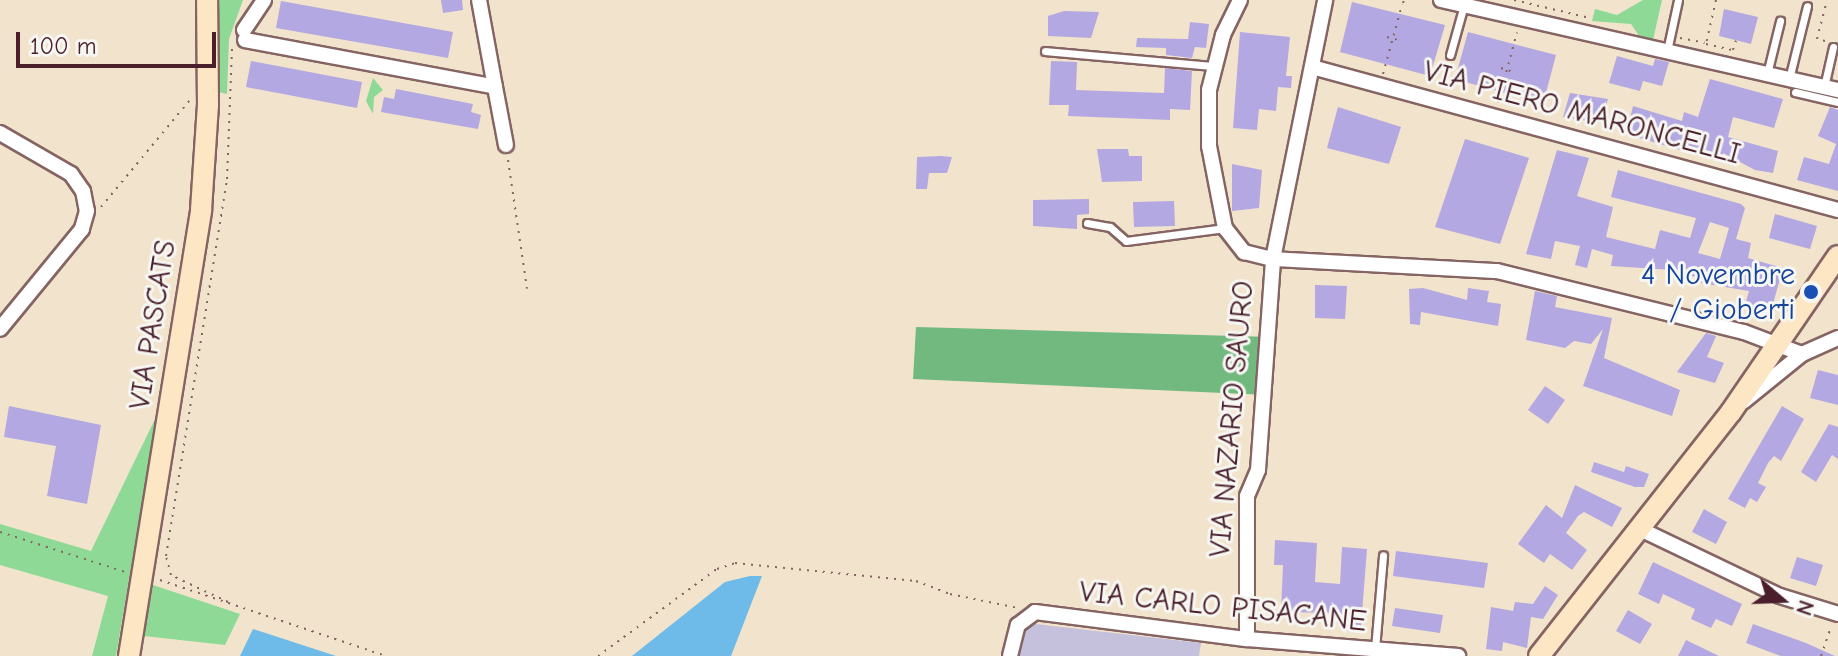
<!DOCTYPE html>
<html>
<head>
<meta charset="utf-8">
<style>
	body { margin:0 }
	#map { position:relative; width:1838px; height:656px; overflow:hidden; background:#f2e4cc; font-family:"Comic Neue",sans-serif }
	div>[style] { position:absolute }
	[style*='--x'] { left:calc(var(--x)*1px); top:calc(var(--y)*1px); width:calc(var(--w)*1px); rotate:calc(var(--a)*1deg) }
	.industrial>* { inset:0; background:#c5c0db }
	.green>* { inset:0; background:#8ed996 }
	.forest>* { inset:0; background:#72b97f }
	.water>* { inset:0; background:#6ebae8 }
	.building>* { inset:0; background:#b3a8e1 }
	.path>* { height:2px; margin-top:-1px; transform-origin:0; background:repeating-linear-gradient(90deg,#856463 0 2px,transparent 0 8px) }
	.roads { filter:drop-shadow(2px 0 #856463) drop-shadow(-2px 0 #856463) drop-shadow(0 2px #856463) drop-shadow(0 -2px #856463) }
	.lane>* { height:7px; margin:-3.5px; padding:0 3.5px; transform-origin:3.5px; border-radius:3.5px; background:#fff }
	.street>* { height:14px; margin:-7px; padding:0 7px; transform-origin:7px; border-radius:7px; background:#fff }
	.secondary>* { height:20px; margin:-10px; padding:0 10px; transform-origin:10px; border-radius:10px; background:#fce6c4 }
	.dots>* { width:22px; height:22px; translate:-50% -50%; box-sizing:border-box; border:4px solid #f6f6f2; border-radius:50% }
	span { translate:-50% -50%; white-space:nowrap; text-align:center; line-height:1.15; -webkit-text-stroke:6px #f6f6f2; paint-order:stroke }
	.street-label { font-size:30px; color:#4a1f2b }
	.transit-label { font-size:30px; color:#164399 }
	.right { translate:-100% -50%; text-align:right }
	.north { position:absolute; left:1742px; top:560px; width:80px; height:80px; -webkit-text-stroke:6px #f6f6f2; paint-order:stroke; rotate:109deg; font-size:22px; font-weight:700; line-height:32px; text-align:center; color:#4a1f2b }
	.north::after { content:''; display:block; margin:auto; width:28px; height:36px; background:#4a1f2b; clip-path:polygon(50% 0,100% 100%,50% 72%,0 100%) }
	.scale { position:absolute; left:16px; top:32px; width:200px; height:36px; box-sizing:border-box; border:4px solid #4a1f2b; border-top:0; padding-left:10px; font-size:24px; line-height:28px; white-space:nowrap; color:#4a1f2b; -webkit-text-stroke:6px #f6f6f2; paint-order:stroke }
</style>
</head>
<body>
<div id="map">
	<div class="industrial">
		<i style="clip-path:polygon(1010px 621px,1201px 643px,1199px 656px,1003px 656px)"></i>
	</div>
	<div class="green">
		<i style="clip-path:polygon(218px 0,243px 0,229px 39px,227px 94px,218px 92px)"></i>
		<i style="clip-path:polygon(1643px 0,1662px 0,1653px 40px,1640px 37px,1631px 24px,1592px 21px,1595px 9px,1617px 15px)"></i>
		<i style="clip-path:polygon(373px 78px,383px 90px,374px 97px,373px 114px,366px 101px)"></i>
		<i style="clip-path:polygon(156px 417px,116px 656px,92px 656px,108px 596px,0 565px,0 524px,91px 551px)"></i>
		<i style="clip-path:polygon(153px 585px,240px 614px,225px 645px,144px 636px)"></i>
	</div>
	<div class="forest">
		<i style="clip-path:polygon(916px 327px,1271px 337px,1268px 395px,913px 379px)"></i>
	</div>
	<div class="water">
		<i style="clip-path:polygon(750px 576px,762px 576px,731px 656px,632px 656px,725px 582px)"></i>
		<i style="clip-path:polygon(253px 629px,336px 656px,240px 656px)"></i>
	</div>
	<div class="building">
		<i style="clip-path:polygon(441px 0,462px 0,463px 10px,443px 13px)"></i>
		<i style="clip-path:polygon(281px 1px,453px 32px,448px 58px,276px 28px)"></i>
		<i style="clip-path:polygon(1352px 2px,1445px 25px,1430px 76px,1340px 52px)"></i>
		<i style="clip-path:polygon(1724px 9px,1758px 17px,1751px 44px,1719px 36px)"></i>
		<i style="clip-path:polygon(1064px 11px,1099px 12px,1091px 38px,1048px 36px,1048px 16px)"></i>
		<i style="clip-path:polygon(1190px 22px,1209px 24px,1206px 48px,1195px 47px,1192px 58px,1166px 55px,1166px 48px,1136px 47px,1137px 38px,1188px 39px)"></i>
		<i style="clip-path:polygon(1240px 32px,1290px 37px,1286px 76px,1292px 76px,1291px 88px,1278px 87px,1276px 111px,1259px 109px,1257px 130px,1233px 128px)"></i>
		<i style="clip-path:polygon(1468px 32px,1556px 55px,1543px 104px,1455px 79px)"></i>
		<i style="clip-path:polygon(1617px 56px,1653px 66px,1655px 59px,1669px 62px,1662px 86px,1643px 81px,1640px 91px,1609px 83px)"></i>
		<i style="clip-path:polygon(251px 61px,362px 82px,357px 108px,246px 87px)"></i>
		<i style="clip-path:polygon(1051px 61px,1077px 62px,1076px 90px,1164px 93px,1165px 68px,1192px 71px,1190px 110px,1170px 109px,1170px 120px,1068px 116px,1069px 105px,1049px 105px)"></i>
		<i style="clip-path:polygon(1710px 79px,1783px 99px,1774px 128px,1733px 117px,1728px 137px,1778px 151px,1773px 173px,1755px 170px,1723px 153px,1721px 162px,1626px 134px,1633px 106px,1682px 121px,1684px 112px,1698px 117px)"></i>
		<i style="clip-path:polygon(396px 89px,473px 104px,471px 112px,481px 115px,478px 129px,381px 112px,384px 97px,394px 99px)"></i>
		<i style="clip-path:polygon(1570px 93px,1608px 99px,1601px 123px,1563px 117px)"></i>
		<i style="clip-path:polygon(1338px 107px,1401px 127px,1389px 164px,1327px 148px)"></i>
		<i style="clip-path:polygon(1830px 107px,1838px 110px,1838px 191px,1797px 180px,1804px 157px,1829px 164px,1836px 144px,1818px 136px)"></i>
		<i style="clip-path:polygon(1465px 139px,1529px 158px,1500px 244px,1435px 227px)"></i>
		<i style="clip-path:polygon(1097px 149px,1128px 149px,1129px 156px,1142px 156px,1142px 181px,1102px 182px)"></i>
		<i style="clip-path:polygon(evenodd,1557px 150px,1589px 158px,1577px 196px,1613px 207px,1606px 237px,1655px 249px,1660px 230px,1690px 238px,1696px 218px,1611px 197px,1618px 170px,1741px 204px,1745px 208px,1736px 239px,1751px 243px,1748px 258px,1783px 268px,1771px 311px,1745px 305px,1749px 291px,1701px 283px,1702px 279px,1673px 270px,1611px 266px,1613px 255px,1592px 249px,1587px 268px,1575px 265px,1580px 246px,1555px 241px,1551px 259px,1526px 254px,1557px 150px,1710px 222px,1729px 228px,1720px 259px,1698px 253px,1710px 222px)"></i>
		<i style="clip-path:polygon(941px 156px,952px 157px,947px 173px,929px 173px,927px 189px,916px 189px,917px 157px)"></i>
		<i style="clip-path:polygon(1232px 164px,1262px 170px,1259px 208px,1232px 211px)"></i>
		<i style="clip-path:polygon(1089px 199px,1089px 214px,1077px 215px,1077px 229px,1033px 226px,1033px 200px)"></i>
		<i style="clip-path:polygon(1174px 201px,1175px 226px,1134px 227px,1133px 202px)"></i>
		<i style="clip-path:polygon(1775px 214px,1817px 226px,1810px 249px,1769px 238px)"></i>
		<i style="clip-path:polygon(1315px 285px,1347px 286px,1345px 319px,1315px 318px)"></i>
		<i style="clip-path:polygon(1423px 288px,1467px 300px,1468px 288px,1489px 291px,1487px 302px,1501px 304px,1498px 326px,1421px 312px,1420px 325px,1410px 324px,1409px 289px)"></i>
		<i style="clip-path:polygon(1535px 291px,1557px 296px,1555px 307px,1612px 318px,1604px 358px,1680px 390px,1672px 416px,1583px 386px,1603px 329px,1591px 344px,1574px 341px,1565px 348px,1526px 340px)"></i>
		<i style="clip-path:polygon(1706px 333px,1716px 336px,1707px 357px,1724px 363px,1715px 383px,1677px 372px)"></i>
		<i style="clip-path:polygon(1818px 370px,1838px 375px,1838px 405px,1810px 398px)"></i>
		<i style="clip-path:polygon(1545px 386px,1565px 400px,1548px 424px,1528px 410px)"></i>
		<i style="clip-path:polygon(9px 406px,101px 425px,87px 504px,47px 496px,56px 446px,4px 437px)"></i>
		<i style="clip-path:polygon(1782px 406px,1804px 419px,1781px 461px,1774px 456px,1768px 463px,1758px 483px,1766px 487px,1757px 502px,1750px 498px,1745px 508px,1728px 499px)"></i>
		<i style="clip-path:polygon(1829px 424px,1838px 427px,1838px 459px,1832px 455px,1816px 482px,1801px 472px)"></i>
		<i style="clip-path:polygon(1594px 462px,1624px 472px,1626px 466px,1649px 474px,1644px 487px,1635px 487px,1591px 472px)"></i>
		<i style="clip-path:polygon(1575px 485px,1622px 508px,1612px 527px,1584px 512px,1578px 516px,1566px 533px,1587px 550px,1572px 570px,1550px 554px,1544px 563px,1518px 544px,1546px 505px,1562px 518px)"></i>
		<i style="clip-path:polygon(1704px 509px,1727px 522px,1716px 544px,1692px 532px)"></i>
		<i style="clip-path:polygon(1275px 540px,1317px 543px,1315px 582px,1340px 584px,1342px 547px,1367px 549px,1361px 626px,1337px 624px,1338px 613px,1281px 612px,1283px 565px,1274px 565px)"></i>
		<i style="clip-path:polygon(1396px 551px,1488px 563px,1484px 588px,1393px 576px)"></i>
		<i style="clip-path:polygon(1797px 557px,1823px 565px,1816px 586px,1790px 578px)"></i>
		<i style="clip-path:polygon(1653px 562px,1742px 604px,1732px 626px,1716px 619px,1711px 628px,1691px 619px,1695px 609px,1663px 594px,1659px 604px,1638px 594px)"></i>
		<i style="clip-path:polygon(1545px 586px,1558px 595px,1543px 619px,1531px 617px,1527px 648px,1503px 642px,1502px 651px,1486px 649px,1491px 607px,1513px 611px,1515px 602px,1533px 604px)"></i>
		<i style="clip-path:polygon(1395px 608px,1443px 615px,1440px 633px,1392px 626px)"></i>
		<i style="clip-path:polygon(1628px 610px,1652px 624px,1640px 644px,1616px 631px)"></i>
		<i style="clip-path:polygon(1753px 624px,1806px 643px,1835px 656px,1781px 656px,1746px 643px)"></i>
		<i style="clip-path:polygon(1686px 640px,1719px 656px,1678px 656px)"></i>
	</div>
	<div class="path">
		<i style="--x:1514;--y:0;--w:78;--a:13.3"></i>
		<i style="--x:1716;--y:0;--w:45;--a:102.8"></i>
		<i style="--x:1706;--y:44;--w:28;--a:13"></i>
		<i style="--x:1733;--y:50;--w:10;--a:-73"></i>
		<i style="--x:1403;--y:3;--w:3;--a:-72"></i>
		<i style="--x:1387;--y:37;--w:11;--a:15"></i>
		<i style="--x:1680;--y:38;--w:25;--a:11"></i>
		<i style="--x:1825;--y:41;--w:8;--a:-166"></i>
		<i style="--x:1817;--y:39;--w:40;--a:-75.6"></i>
		<i style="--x:1501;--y:68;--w:13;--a:18"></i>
		<i style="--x:1383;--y:74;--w:72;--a:-74.6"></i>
		<i style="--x:1498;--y:103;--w:73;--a:-75"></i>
		<i style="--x:508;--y:160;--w:130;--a:81.6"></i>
		<i style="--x:101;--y:207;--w:138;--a:-50.3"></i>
		<i style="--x:0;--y:532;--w:131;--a:17.7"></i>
		<i style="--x:160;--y:580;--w:238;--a:18.6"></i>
		<i style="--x:228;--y:602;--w:63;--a:-154.7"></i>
		<i style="--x:171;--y:575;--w:20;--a:-105"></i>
		<i style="--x:166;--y:556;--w:382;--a:-80.8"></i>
		<i style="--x:227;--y:179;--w:133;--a:-87.8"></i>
		<i style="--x:598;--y:656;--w:147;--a:-36.2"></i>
		<i style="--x:717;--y:569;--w:19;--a:-18"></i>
		<i style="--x:735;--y:563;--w:182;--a:5.7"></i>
		<i style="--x:916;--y:581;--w:36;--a:21"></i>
		<i style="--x:950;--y:594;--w:69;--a:11.6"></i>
		<i style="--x:1821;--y:656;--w:31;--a:-71"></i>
	</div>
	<div class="roads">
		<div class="lane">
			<i style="--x:1045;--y:51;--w:170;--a:5.1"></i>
			<i style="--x:1667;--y:51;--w:52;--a:-77.8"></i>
			<i style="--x:1450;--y:55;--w:52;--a:-74.4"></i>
			<i style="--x:1767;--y:74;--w:55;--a:-76.2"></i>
			<i style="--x:1789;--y:79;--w:75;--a:-76.1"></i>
			<i style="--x:1824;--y:87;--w:41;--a:-77.3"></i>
			<i style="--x:1795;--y:92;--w:44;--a:13.1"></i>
			<i style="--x:1087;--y:223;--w:23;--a:10"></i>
			<i style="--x:1110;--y:227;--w:21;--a:41"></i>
			<i style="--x:1126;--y:241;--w:100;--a:-7.5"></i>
			<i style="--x:1375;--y:649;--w:94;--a:-85.1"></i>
		</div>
		<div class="street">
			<i style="--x:1240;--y:0;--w:39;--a:116"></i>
			<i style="--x:1223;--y:35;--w:57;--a:104.3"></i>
			<i style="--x:1209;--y:90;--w:56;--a:90"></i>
			<i style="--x:1209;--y:146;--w:84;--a:79"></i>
			<i style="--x:1225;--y:228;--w:31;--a:52"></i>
			<i style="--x:1244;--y:252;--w:30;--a:14"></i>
			<i style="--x:1273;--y:259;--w:224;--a:3.1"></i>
			<i style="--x:1497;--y:271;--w:254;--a:13.9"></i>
			<i style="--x:1744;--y:332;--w:62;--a:20.8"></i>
			<i style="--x:1441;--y:0;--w:407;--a:12.8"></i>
			<i style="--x:244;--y:30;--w:36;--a:-56"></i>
			<i style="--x:245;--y:40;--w:254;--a:10.6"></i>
			<i style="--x:495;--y:87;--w:88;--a:-100.4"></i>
			<i style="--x:1312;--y:67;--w:545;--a:15.21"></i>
			<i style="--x:495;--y:87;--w:59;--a:79.3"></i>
			<i style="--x:0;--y:133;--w:82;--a:30"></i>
			<i style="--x:71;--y:174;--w:21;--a:55"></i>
			<i style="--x:83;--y:191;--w:20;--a:79"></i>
			<i style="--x:87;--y:211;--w:19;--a:106"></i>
			<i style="--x:82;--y:229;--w:129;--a:129.4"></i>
			<i style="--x:1744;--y:401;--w:75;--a:-39"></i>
			<i style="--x:1802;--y:354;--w:39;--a:-24"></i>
			<i style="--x:1640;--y:529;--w:155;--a:25.6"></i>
			<i style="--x:1780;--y:596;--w:61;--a:17.2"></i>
			<i style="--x:1247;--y:639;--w:143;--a:-90"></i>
			<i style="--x:1247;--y:496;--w:28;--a:-67"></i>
			<i style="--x:1258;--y:470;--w:212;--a:-85.9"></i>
			<i style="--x:1273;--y:259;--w:264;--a:-78.6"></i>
			<i style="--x:1010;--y:656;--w:32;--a:-76"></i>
			<i style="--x:1018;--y:625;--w:21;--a:-37"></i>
			<i style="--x:1035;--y:612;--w:214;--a:7.3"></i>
			<i style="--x:1247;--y:639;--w:212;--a:4.6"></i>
		</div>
		<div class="secondary">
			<i style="--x:129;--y:656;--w:452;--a:-80.8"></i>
			<i style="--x:201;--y:210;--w:105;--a:-86.2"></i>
			<i style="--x:208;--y:105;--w:105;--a:-90.5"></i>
			<i style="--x:1539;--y:656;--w:310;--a:-51.8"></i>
			<i style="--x:1731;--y:412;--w:189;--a:-55.6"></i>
		</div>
	</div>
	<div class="dots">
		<i style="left:1811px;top:292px;background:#1a4fb4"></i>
	</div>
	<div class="street-label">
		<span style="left:1582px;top:113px;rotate:15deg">VIA PIERO MARONCELLI</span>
		<span style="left:153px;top:325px;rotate:-81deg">VIA PASCATS</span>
		<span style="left:1232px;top:419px;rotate:-85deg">VIA NAZARIO SAURO</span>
		<span style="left:1223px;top:607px;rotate:6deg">VIA CARLO PISACANE</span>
	</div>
	<div class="transit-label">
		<span class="right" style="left:1795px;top:292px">4 Novembre<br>/ Gioberti</span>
	</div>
	<div class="north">N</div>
	<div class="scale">100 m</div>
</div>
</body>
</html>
